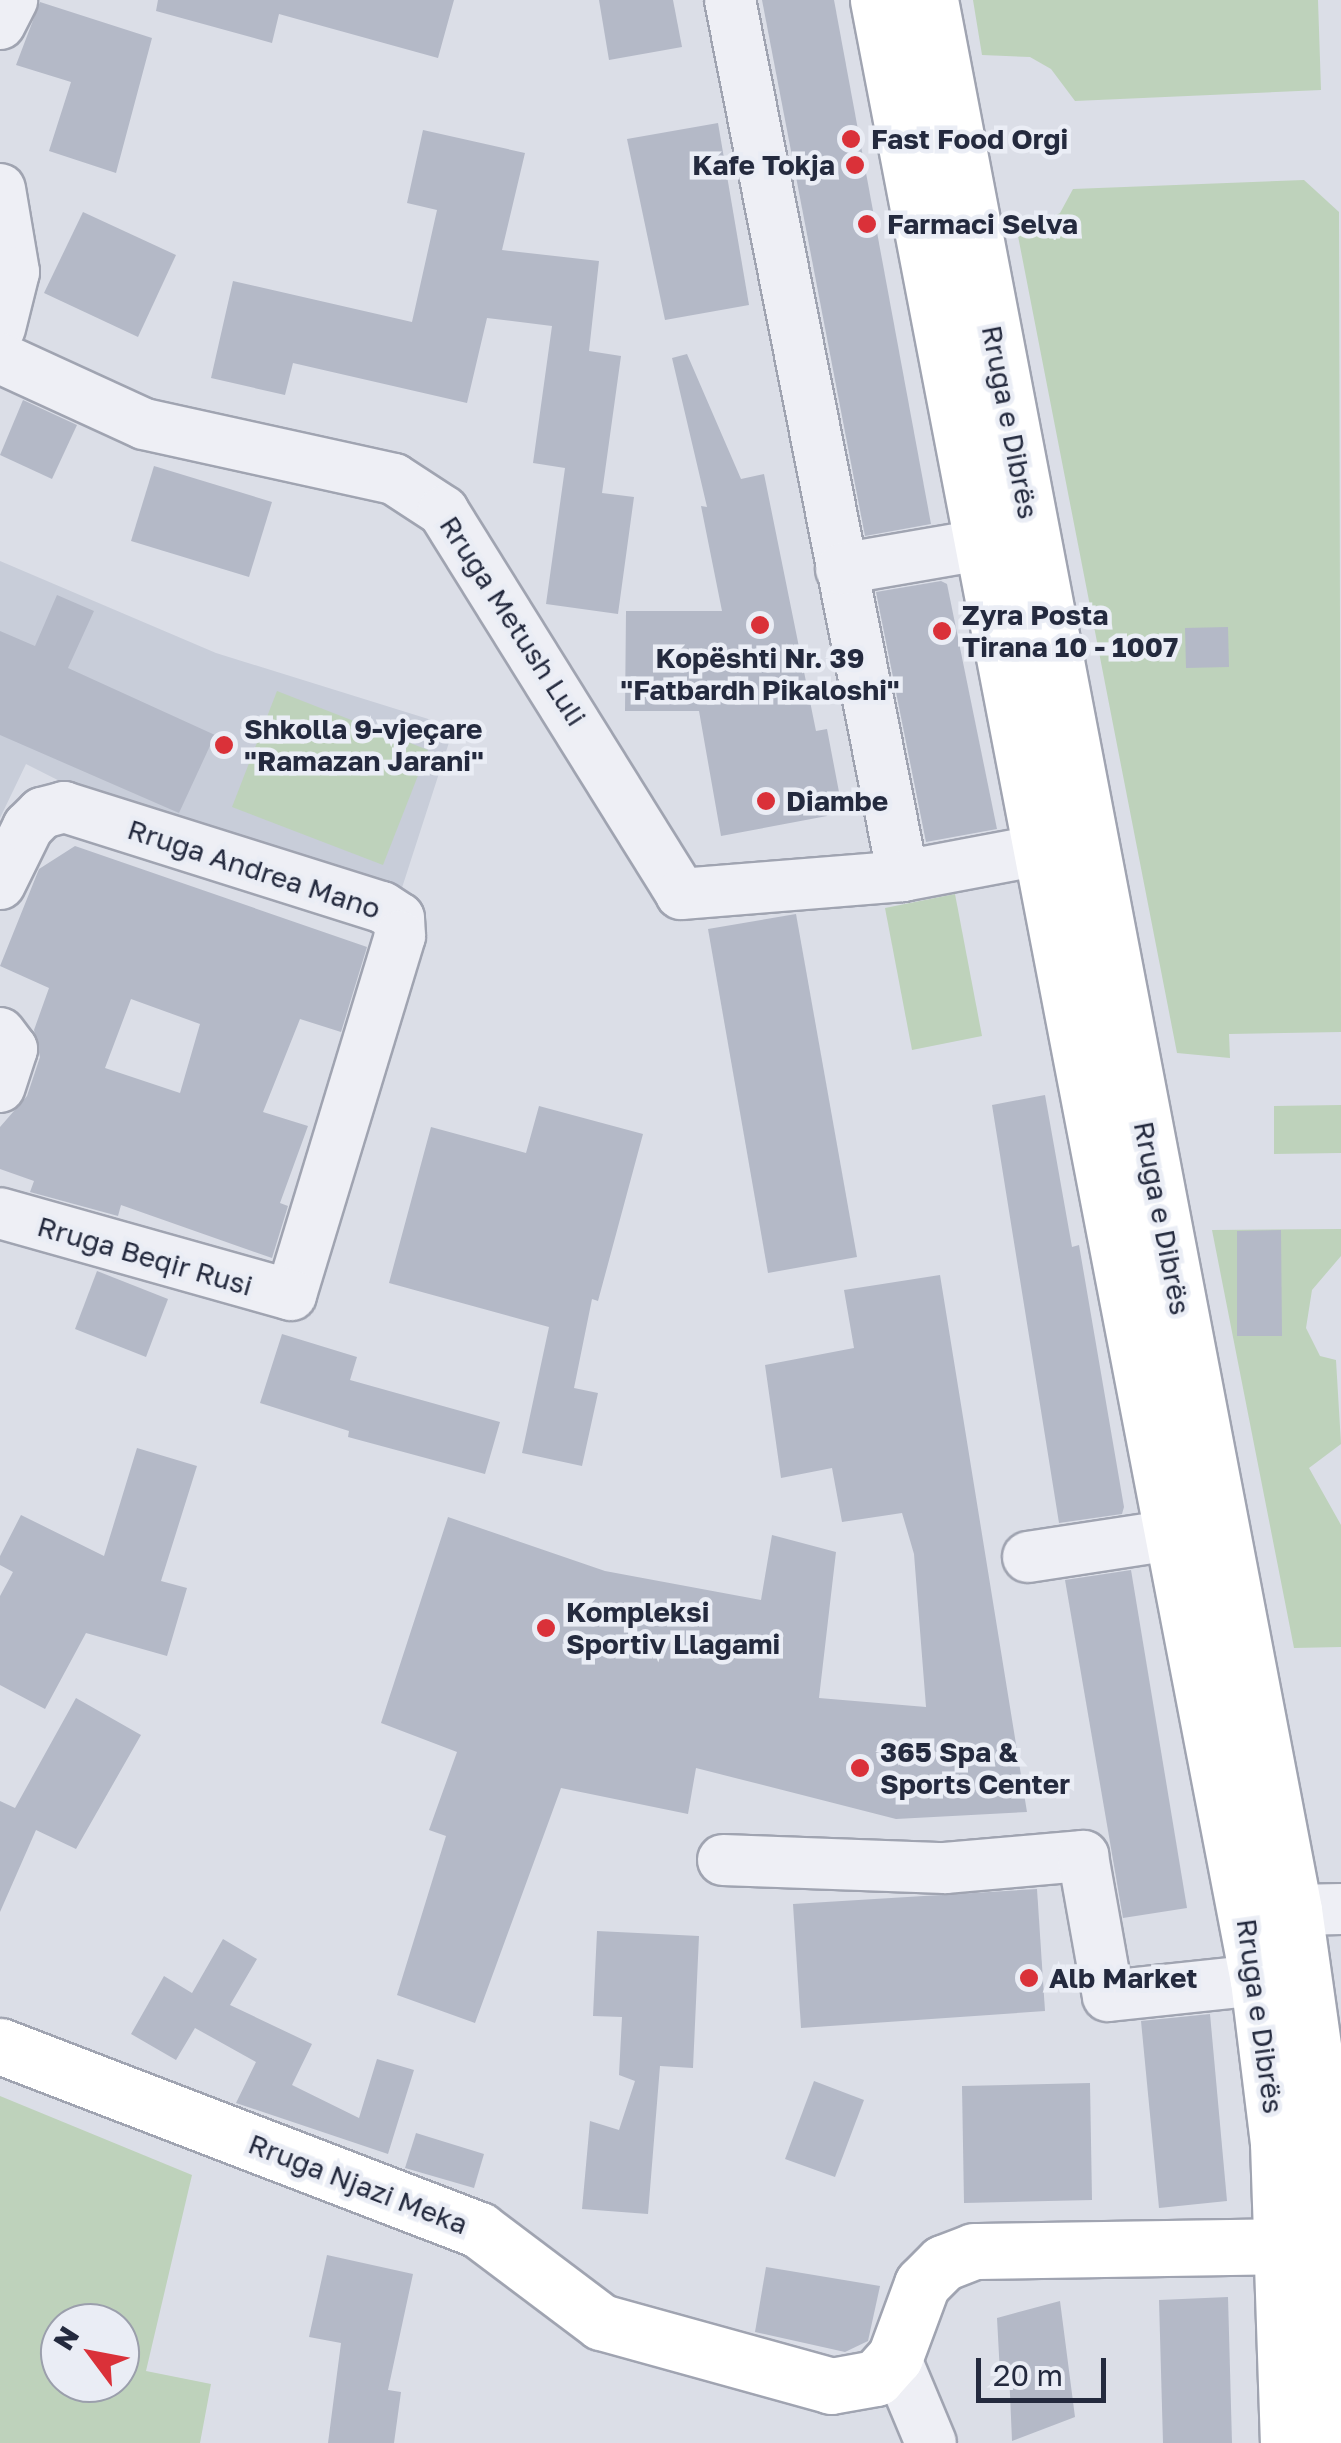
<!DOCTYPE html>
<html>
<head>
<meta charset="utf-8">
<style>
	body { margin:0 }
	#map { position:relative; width:1341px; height:2443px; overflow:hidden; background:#dbdee7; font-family:"Golos Text",sans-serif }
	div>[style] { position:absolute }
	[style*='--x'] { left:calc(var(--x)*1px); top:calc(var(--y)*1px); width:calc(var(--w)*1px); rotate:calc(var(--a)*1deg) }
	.built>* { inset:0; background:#c8cdd9 }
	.green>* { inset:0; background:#bed2bb }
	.building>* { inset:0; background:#b4b9c7 }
	.roads { filter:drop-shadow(2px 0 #a0a4b1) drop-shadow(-2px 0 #a0a4b1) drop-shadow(0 2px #a0a4b1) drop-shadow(0 -2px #a0a4b1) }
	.street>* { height:50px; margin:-25px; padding:0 25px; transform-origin:25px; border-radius:25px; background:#eeeff5 }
	.secondary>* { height:55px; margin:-27.5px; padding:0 27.5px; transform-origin:27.5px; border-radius:27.5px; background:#fff }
	.primary>* { height:55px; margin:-27.5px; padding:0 27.5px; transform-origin:27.5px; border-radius:27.5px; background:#fff }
	.dots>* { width:28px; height:28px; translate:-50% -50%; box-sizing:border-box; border:5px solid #eaedf5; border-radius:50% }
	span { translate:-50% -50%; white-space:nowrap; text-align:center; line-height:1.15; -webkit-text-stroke:9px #eaedf5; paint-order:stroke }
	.poi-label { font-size:28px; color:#242a3e; font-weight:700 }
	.left { translate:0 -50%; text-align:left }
	.right { translate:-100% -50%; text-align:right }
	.street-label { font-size:28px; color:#242a3e }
	.north { position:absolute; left:40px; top:2303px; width:100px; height:100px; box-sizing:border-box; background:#eaedf5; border:2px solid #9b9fac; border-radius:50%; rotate:302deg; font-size:28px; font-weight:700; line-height:40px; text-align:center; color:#242a3e }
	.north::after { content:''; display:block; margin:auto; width:35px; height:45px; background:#da3139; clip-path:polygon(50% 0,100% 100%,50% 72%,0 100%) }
	.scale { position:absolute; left:976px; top:2358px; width:130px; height:45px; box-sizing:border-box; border:5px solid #242a3e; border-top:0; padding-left:12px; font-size:30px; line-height:35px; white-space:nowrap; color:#242a3e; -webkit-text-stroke:8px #eaedf5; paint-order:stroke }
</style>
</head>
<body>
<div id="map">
	<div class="built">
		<i style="clip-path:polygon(0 561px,216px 653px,454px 727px,399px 897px,117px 810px,26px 764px,0 818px)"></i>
	</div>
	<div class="green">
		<i style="clip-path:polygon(973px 0,1318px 0,1321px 90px,1075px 101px,1051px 69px,1030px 57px,982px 55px)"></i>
		<i style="clip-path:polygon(1304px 180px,1339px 212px,1341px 1032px,1229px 1034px,1230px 1058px,1177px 1053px,1018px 236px,1060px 213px,1073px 189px)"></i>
		<i style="clip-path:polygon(277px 691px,428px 750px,383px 865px,232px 807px)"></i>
		<i style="clip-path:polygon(955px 894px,982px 1036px,912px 1050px,885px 908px)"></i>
		<i style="clip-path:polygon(1341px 1105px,1341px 1153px,1274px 1154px,1274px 1106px)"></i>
		<i style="clip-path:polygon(1341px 1229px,1341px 1256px,1312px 1290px,1306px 1328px,1320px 1356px,1336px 1360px,1341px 1444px,1309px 1468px,1341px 1525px,1341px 1647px,1294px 1648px,1212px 1230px)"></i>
		<i style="clip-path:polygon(evenodd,0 2096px,192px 2175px,146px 2371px,211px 2384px,200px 2443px,0 2443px,0 2096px,60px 2323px,120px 2323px,120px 2383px,60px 2383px,60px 2323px)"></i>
	</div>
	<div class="building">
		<i style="clip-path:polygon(158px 0,454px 0,438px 58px,279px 14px,272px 43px,156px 11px)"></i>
		<i style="clip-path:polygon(599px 0,673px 0,682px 47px,609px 60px)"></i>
		<i style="clip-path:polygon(762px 0,834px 0,931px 524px,865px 536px)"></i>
		<i style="clip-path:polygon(40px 2px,152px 38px,116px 173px,49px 151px,71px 82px,16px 65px)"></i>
		<i style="clip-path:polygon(718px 123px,749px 305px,665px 320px,627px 139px)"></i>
		<i style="clip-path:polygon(423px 130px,525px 153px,502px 250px,599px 261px,589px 351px,621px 356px,602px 493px,634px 497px,618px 614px,546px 604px,565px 468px,533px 463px,552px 326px,487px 318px,467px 403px,293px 363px,285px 395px,211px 378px,233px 281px,412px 322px,437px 210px,407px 203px)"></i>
		<i style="clip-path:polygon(83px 212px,176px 255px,138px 337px,44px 293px)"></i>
		<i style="clip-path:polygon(687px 354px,741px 479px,764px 474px,816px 731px,827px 729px,843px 813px,721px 836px,699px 711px,625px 711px,626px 611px,722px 611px,701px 506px,707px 507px,672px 358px)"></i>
		<i style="clip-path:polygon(23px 400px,77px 425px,52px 479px,0 455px)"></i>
		<i style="clip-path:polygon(154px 466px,272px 502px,249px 577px,131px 541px)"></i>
		<i style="clip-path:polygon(941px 581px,947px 584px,997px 829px,926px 842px,876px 592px)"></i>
		<i style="clip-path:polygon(57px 595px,94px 611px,68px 668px,215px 735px,179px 813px,0 735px,0 631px,35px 646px)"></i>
		<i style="clip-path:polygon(1228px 627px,1229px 667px,1186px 668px,1185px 628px)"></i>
		<i style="clip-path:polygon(evenodd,75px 846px,367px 947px,341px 1032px,300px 1019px,263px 1112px,308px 1126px,280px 1203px,288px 1206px,272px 1258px,121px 1205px,118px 1216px,30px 1192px,34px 1181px,0 1169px,0 1127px,27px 1096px,40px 1057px,34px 1030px,49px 988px,0 966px,39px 869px,75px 846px,131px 999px,200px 1024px,180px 1093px,105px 1068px,131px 999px)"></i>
		<i style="clip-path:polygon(796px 914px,857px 1257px,768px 1273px,708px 929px)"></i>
		<i style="clip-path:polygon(1045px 1095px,1072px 1247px,1079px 1245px,1124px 1507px,1122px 1514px,1059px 1523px,992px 1105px)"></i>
		<i style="clip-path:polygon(539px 1106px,643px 1134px,598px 1301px,592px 1299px,574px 1388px,598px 1393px,582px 1466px,522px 1453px,549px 1327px,389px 1283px,431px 1127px,526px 1153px)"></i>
		<i style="clip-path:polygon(1281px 1230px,1282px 1336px,1237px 1336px,1237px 1231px)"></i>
		<i style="clip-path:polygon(97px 1271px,168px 1299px,146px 1357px,75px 1329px)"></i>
		<i style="clip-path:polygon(940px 1275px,1027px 1812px,896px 1819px,696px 1768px,688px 1814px,561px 1788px,475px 2023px,397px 1995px,446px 1836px,429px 1830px,457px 1752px,381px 1723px,448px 1517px,605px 1571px,761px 1600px,772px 1535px,836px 1552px,819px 1698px,926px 1707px,914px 1554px,902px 1513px,842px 1522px,832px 1468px,781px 1478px,765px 1365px,854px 1348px,844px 1290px)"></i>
		<i style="clip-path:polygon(282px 1334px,357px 1357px,350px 1380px,500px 1422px,485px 1474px,348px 1437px,349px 1431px,260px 1403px)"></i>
		<i style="clip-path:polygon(137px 1448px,197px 1466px,161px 1581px,187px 1588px,167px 1656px,86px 1633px,45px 1709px,0 1685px,0 1596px,13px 1572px,0 1565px,0 1556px,21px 1515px,104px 1556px)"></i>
		<i style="clip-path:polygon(1131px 1570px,1187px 1908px,1123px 1918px,1065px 1580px)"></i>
		<i style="clip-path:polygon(76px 1698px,141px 1735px,76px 1849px,36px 1830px,0 1912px,0 1801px,15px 1808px)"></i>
		<i style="clip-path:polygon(1037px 1889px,1045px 2011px,801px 2028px,793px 1904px)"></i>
		<i style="clip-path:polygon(597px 1931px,699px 1936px,693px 2068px,660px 2066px,648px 2214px,582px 2209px,590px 2121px,619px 2130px,635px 2081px,619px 2075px,622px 2017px,593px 2016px)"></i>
		<i style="clip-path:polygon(223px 1939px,257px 1959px,230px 2005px,312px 2044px,292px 2085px,359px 2118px,377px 2059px,414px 2070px,388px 2154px,236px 2103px,256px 2062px,195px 2028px,176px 2060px,131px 2034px,164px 1976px,192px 1993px)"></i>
		<i style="clip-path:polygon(1210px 2014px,1227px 2201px,1159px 2208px,1141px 2021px)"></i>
		<i style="clip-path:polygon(814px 2081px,864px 2100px,835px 2177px,785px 2159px)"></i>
		<i style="clip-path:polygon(1090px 2083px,1092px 2200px,964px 2203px,962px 2086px)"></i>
		<i style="clip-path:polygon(416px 2133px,484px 2154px,474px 2188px,405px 2168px)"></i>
		<i style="clip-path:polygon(327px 2255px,413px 2274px,388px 2390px,401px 2392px,394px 2443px,328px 2443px,341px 2343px,309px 2337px)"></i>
		<i style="clip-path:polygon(766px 2267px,880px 2286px,868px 2341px,845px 2352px,755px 2332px)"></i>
		<i style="clip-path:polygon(1228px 2297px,1232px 2443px,1163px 2443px,1159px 2300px)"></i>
		<i style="clip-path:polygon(1060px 2301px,1075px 2417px,1012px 2441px,1009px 2371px,1000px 2374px,997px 2318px)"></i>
	</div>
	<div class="roads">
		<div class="street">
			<i style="--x:730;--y:0;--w:893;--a:78.83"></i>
			<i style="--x:0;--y:24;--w:27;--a:-63"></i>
			<i style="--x:0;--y:189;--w:84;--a:80.4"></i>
			<i style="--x:14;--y:272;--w:58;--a:104"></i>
			<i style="--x:0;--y:358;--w:158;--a:24.6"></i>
			<i style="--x:144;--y:424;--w:256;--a:12.4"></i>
			<i style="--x:394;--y:479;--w:59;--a:33.1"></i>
			<i style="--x:443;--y:511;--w:451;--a:58.1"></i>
			<i style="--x:681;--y:894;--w:223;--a:-4.6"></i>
			<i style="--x:903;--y:876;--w:140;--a:-10.7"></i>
			<i style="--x:841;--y:569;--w:141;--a:-9.8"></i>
			<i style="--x:0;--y:884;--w:64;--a:-63.8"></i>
			<i style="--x:28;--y:827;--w:20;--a:-45"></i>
			<i style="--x:42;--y:813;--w:23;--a:-15"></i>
			<i style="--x:64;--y:807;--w:333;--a:17.5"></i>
			<i style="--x:382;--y:907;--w:20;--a:33"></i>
			<i style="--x:399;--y:918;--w:18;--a:87"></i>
			<i style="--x:400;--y:936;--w:375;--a:106.9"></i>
			<i style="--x:291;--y:1295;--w:302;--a:-164.3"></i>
			<i style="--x:0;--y:1033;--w:20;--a:53"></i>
			<i style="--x:12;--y:1049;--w:40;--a:108"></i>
			<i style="--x:1028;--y:1557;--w:146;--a:-8.7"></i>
			<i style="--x:723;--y:1860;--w:222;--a:2.1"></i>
			<i style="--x:945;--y:1868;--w:139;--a:-5"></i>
			<i style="--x:1083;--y:1856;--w:142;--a:79.9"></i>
			<i style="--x:1108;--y:1996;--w:151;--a:-6.1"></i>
			<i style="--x:1294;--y:1910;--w:47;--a:-1.2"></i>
			<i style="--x:895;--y:2357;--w:93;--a:67.3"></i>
		</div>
		<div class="secondary">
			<i style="--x:0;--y:2046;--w:513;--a:21.01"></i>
			<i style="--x:479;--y:2230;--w:153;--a:37"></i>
			<i style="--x:601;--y:2322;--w:239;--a:15.5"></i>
			<i style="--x:831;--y:2386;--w:46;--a:-10.1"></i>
			<i style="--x:876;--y:2378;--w:28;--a:-48"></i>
			<i style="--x:895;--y:2357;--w:78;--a:-69.7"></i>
			<i style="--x:922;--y:2284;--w:30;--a:-45"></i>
			<i style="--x:943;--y:2263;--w:33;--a:-21"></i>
			<i style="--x:974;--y:2251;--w:307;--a:-0.9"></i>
		</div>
		<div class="primary">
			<i style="--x:878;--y:0;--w:2016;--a:79.14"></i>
			<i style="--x:1258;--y:1980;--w:164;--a:83"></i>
			<i style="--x:1278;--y:2143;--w:300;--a:88.1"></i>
			<i style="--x:930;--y:0;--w:1944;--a:79.21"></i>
			<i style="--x:1294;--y:1910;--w:229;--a:82"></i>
			<i style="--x:1326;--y:2137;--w:306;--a:87.8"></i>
		</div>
	</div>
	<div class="dots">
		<i style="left:851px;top:139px;background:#da3139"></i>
		<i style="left:855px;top:165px;background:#da3139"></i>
		<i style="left:867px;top:224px;background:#da3139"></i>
		<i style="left:760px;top:625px;background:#da3139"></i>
		<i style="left:942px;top:631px;background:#da3139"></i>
		<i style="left:224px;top:745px;background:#da3139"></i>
		<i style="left:766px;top:801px;background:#da3139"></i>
		<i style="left:546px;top:1628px;background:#da3139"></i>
		<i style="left:860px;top:1768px;background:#da3139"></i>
		<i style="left:1029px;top:1978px;background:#da3139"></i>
	</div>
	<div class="poi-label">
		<span class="left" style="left:871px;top:139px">Fast Food Orgi</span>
		<span class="right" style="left:835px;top:165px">Kafe Tokja</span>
		<span class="left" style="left:887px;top:224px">Farmaci Selva</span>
		<span class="left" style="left:962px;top:631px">Zyra Posta<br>Tirana 10 - 1007</span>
		<span style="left:760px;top:674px">Kopështi Nr. 39<br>"Fatbardh Pikaloshi"</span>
		<span class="left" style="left:244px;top:745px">Shkolla 9-vjeçare<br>"Ramazan Jarani"</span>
		<span class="left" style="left:786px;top:801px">Diambe</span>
		<span class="left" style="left:566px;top:1628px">Kompleksi<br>Sportiv Llagami</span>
		<span class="left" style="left:880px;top:1768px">365 Spa &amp;<br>Sports Center</span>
		<span class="left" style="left:1049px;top:1978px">Alb Market</span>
	</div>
	<div class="street-label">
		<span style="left:1010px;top:422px;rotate:79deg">Rruga e Dibrës</span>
		<span style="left:513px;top:621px;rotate:57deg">Rruga Metush Luli</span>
		<span style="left:254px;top:869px;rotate:18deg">Rruga Andrea Mano</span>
		<span style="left:1162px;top:1218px;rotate:79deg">Rruga e Dibrës</span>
		<span style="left:145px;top:1256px;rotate:16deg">Rruga Beqir Rusi</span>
		<span style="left:1260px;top:2016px;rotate:82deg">Rruga e Dibrës</span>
		<span style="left:358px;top:2184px;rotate:21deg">Rruga Njazi Meka</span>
	</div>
	<div class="north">N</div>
	<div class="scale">20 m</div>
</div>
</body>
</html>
